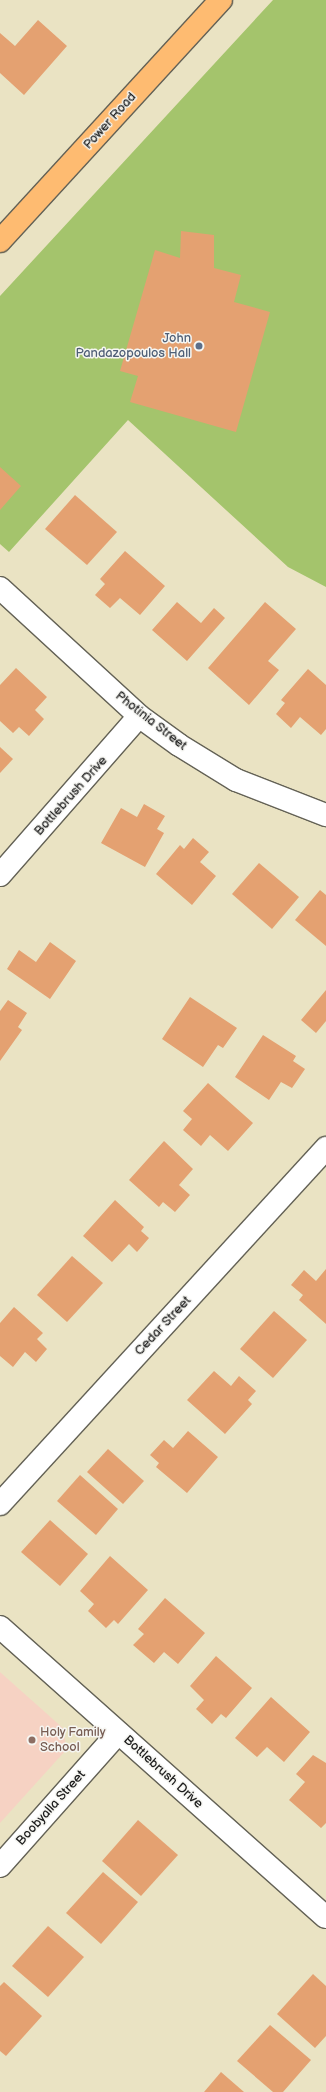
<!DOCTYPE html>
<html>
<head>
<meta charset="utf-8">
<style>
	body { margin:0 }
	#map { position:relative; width:326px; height:2092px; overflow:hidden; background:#eae3c3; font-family:"Balsamiq Sans",sans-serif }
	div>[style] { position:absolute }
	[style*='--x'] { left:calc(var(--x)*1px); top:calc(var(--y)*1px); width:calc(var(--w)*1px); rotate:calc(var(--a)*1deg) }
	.built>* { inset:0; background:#f6d2c3 }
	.green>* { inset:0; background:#a4c46c }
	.building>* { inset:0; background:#e4a171 }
	.roads { filter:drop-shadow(1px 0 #646256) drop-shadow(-1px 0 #646256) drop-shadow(0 1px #646256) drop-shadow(0 -1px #646256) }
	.minor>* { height:22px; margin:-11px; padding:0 11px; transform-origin:11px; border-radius:11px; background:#fff }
	.major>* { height:22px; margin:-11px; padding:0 11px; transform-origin:11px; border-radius:11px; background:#febb71 }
	.dots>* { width:11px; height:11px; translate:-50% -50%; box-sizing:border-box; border:2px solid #f6f6f2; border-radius:50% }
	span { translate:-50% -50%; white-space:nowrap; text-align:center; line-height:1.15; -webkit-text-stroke:3px #f6f6f2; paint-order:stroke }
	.street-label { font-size:13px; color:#1c1c1c }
	.service-label { font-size:13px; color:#4e5e75 }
	.right { translate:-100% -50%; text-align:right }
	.education-label { font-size:13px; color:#785e54 }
	.left { translate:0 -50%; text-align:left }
</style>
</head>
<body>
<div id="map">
	<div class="built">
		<i style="clip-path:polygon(0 1672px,64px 1729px,66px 1750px,0 1823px)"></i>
	</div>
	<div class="green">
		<i style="clip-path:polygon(273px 0,326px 0,326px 587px,288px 567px,128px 420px,9px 552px,0 544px,0 296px)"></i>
	</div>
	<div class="building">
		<i style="clip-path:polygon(38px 20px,67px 46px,24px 95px,0 73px,0 33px,15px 46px)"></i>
		<i style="clip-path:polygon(181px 231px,214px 235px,214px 268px,241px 275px,234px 302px,270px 312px,236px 432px,130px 402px,138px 376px,120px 371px,155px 250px,180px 258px)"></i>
		<i style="clip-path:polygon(0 467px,21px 486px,0 510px)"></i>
		<i style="clip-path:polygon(75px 495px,117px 532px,87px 565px,45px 529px)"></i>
		<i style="clip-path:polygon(125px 551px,165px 586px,140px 615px,120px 598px,110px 608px,95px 595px,105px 584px,100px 579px)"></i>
		<i style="clip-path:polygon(177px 602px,201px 623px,214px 608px,225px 618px,187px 661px,152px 630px)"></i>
		<i style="clip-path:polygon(265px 602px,296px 629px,268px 661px,279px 670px,249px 705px,208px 668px)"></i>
		<i style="clip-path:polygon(16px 668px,47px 697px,35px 710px,44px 719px,29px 736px,19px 727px,13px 733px,0 721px,0 685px)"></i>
		<i style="clip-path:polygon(308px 669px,326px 685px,326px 729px,321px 735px,300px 717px,291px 728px,276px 714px,285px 703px,281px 700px)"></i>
		<i style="clip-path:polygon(0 747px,13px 759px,0 773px)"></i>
		<i style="clip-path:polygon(144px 804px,165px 816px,157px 829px,164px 833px,145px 867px,101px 843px,121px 808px,137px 817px)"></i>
		<i style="clip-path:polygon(193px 838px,209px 852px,200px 862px,216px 876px,192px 905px,156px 874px,180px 845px,184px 849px)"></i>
		<i style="clip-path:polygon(259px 863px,299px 897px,272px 929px,232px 894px)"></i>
		<i style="clip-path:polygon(320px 890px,326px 895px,326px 946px,295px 920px)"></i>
		<i style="clip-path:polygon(50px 942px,76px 961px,50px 999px,7px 969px,19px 950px,36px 962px)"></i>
		<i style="clip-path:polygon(326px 990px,326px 1021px,316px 1033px,301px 1020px)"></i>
		<i style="clip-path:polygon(190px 997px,237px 1028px,223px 1048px,218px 1045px,203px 1067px,162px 1039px)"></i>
		<i style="clip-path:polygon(8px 1000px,27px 1013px,18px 1027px,22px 1030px,0 1061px,0 1011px)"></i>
		<i style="clip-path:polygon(263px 1035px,296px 1056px,293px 1061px,305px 1069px,292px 1088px,281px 1082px,269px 1100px,235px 1077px)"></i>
		<i style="clip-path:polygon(208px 1083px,253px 1123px,228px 1151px,210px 1135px,201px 1146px,183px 1130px,192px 1119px,183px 1111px)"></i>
		<i style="clip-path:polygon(164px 1141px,193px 1169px,179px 1185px,190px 1195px,175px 1212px,163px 1202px,159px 1207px,129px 1180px)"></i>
		<i style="clip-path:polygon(115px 1200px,144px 1227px,141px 1231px,149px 1238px,137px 1252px,129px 1244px,112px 1262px,83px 1236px)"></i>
		<i style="clip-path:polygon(72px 1256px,103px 1283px,67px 1322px,37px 1295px)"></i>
		<i style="clip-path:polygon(326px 1269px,326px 1324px,299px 1300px,303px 1295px,291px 1285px,304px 1270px,316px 1281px)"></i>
		<i style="clip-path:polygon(14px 1307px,43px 1333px,37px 1339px,47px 1349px,36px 1362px,25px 1352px,13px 1367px,0 1356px,0 1323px)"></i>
		<i style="clip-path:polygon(274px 1311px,307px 1340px,273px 1378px,240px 1349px)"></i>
		<i style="clip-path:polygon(214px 1371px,231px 1386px,239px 1376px,256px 1391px,248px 1400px,252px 1404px,225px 1434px,187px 1400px)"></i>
		<i style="clip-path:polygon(188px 1431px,218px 1457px,187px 1493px,156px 1467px,159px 1463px,150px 1455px,164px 1440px,173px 1448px)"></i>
		<i style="clip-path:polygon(108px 1449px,144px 1481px,123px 1504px,87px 1472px)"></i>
		<i style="clip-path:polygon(80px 1475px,118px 1509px,96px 1535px,57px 1501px)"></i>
		<i style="clip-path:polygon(50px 1520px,88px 1554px,60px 1586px,21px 1552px)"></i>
		<i style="clip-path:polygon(110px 1556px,148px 1590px,118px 1624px,114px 1620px,106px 1628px,88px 1611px,94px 1604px,80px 1591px)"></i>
		<i style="clip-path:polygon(165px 1598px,205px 1633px,178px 1664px,164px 1652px,154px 1663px,133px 1645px,144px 1634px,138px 1629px)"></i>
		<i style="clip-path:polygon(216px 1656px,252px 1688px,226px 1718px,221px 1714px,212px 1724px,196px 1709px,204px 1700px,190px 1686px)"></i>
		<i style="clip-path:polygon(271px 1697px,310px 1732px,284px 1762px,267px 1747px,257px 1757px,235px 1738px)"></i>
		<i style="clip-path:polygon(313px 1755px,326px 1763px,326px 1823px,321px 1828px,289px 1800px,305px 1782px,296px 1774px)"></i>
		<i style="clip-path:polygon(138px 1820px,178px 1855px,141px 1896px,102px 1861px)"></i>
		<i style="clip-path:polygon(103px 1872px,138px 1902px,101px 1944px,66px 1913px)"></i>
		<i style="clip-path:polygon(48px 1926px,84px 1957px,48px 1997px,12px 1966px)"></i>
		<i style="clip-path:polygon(313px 1974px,326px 1986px,326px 2036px,315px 2048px,277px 2014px)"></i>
		<i style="clip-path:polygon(4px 1982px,42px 2016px,6px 2056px,0 2051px,0 1986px)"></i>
		<i style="clip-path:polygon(270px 2025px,311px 2060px,283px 2092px,273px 2092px,237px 2061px)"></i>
		<i style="clip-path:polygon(221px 2072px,244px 2092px,204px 2092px)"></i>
	</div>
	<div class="roads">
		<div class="minor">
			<i style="--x:0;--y:588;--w:189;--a:42.6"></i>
			<i style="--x:139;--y:716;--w:49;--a:35.9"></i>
			<i style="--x:179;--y:745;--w:67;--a:31.6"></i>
			<i style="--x:236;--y:780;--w:97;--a:21.3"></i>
			<i style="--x:0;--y:875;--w:211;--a:-48.8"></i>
			<i style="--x:0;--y:1504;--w:483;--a:-47.5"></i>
			<i style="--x:0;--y:1627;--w:436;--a:41.7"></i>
			<i style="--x:0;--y:1866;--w:178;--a:-48.4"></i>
		</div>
		<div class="major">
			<i style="--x:0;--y:241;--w:327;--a:-47.5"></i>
		</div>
	</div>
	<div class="dots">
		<i style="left:199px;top:346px;background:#5c6f8a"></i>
		<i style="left:32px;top:1740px;background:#8d6e63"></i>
	</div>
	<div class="street-label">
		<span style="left:110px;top:121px;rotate:-48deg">Power Road</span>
		<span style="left:151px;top:721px;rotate:38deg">Photinia Street</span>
		<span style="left:71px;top:796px;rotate:-48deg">Bottlebrush Drive</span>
		<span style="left:163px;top:1326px;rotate:-47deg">Cedar Street</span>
		<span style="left:163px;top:1772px;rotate:42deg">Bottlebrush Drive</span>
		<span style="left:51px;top:1808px;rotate:-48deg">Boobyalla Street</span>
	</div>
	<div class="service-label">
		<span class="right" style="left:191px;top:346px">John<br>Pandazopoulos Hall</span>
	</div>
	<div class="education-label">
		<span class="left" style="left:40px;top:1740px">Holy Family<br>School</span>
	</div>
</div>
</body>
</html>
